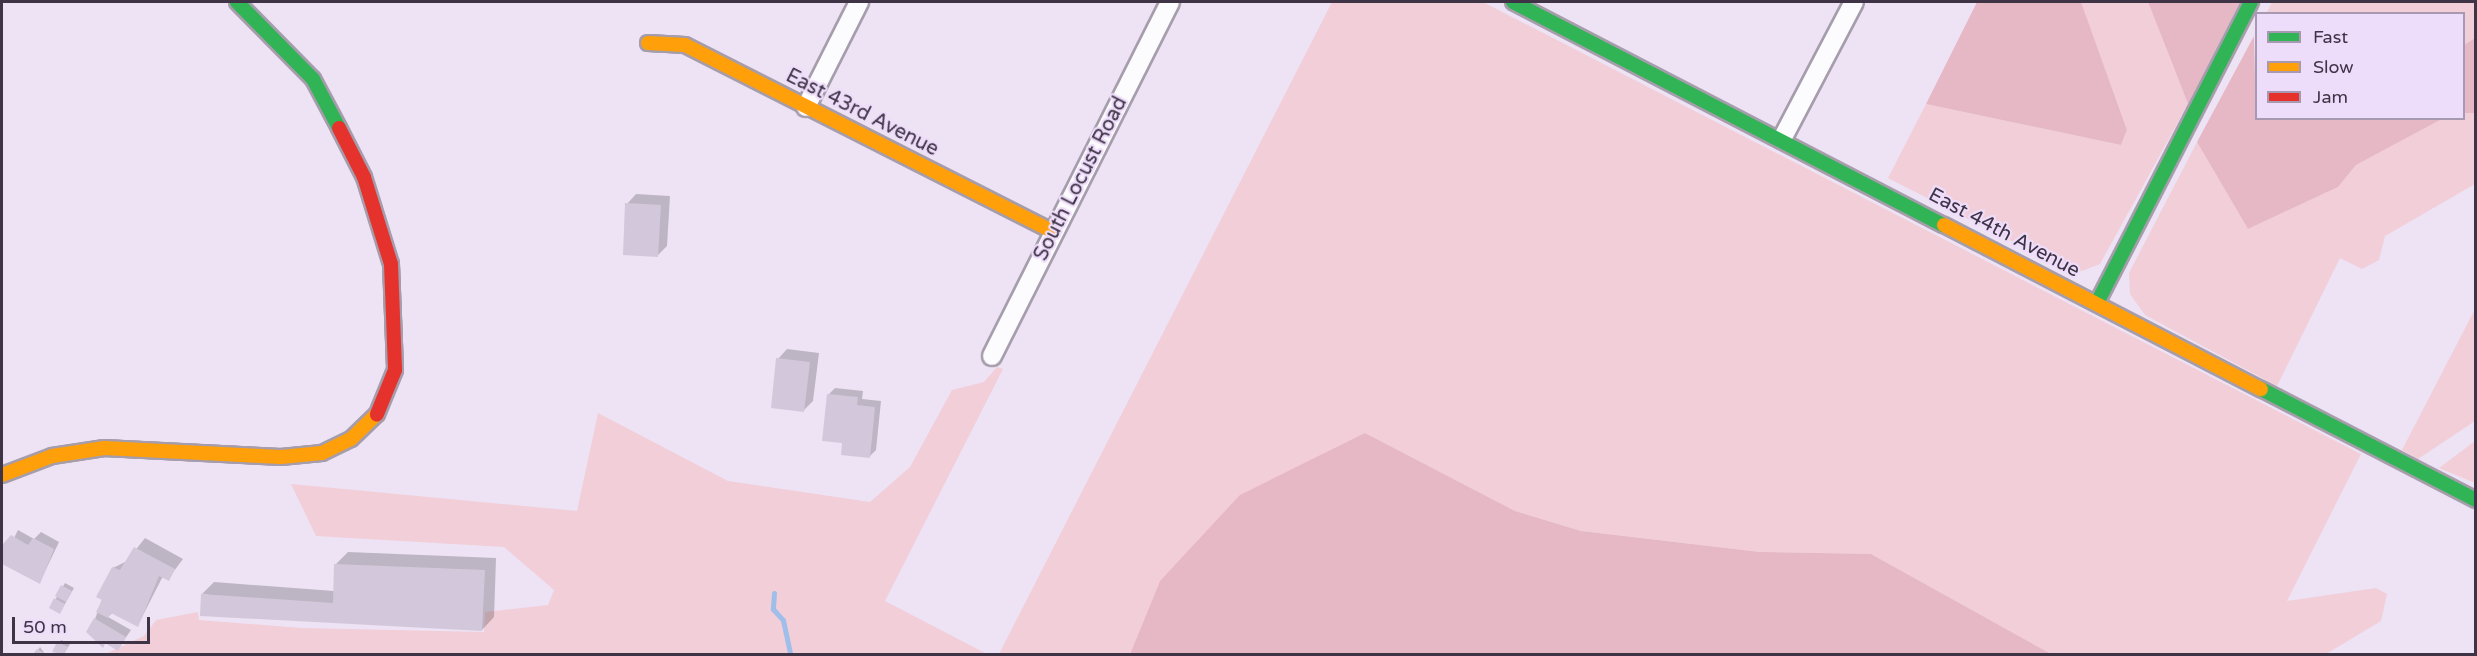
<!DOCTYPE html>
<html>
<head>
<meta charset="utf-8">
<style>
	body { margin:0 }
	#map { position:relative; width:2477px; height:656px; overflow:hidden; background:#ede3f4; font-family:"Varela Round",sans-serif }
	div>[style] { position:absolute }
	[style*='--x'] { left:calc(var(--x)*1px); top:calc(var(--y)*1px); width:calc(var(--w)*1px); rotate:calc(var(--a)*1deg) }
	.green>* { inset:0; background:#f2ced8 }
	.forest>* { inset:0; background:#e6b7c4 }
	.shadow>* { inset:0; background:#0003 }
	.stream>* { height:5px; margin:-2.5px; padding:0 2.5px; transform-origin:2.5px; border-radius:2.5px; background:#9fbeea }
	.building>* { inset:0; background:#d3c8db }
	.roads { filter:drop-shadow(2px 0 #a69dac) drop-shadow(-2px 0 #a69dac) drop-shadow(0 2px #a69dac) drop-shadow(0 -2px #a69dac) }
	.street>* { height:18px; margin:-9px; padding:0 9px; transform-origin:9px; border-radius:9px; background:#fcfbfd }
	.fast>* { height:14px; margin:-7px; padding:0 7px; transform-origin:7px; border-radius:7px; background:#30b455 }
	.slow>* { height:14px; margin:-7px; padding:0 7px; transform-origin:7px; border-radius:7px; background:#ff9f0a }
	.jam>* { height:14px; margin:-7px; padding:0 7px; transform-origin:7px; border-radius:7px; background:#e5322d }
	span { translate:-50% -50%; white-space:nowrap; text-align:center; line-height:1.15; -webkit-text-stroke:4.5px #eeddfa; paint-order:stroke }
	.street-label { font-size:20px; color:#3f3346 }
	.frame { position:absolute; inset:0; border:3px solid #3f3346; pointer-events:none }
	.legend { position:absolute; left:2255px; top:12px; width:210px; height:108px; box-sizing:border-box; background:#eeddfa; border:2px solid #a899b2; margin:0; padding:8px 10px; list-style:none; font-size:18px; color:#3f3346 }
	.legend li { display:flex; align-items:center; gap:12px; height:30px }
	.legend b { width:30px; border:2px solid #a899b2 }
	.scale { position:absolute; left:12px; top:617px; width:138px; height:27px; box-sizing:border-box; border:3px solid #3f3346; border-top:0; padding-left:8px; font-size:18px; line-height:21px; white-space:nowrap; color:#3f3346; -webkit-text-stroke:4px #eeddfa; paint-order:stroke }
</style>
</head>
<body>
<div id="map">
	<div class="green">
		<i style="clip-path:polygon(1332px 2px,1483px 2px,2361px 454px,2287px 601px,2376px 588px,2387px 594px,2381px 621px,2326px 654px,2051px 654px,1871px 554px,1760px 552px,1581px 531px,1515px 511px,1365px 433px,1160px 581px,1130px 654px,999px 654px)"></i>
		<i style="clip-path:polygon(2081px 2px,2148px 2px,2188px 104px,2100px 264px,2082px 271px,2066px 269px,1888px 178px,1926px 104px,2121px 145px,2127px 130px)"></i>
		<i style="clip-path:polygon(2272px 2px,2475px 2px,2475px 38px,2464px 45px,2464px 14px,2266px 14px)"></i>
		<i style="clip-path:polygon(2464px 113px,2475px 113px,2475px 184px,2385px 236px,2379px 260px,2362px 269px,2340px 258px,2277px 386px,2145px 315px,2130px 294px,2129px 273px,2197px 142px,2248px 229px,2338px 187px,2356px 165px,2442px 119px,2464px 118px)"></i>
		<i style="clip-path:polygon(2475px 309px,2475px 421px,2418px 459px,2402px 450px)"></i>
		<i style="clip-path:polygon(997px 367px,1003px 369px,885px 601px,987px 654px,105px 654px,144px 636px,156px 620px,198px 612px,199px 620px,302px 628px,484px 632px,485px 612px,548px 605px,554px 590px,504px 547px,316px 536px,291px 484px,577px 511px,598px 413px,728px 481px,870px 502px,910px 467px,952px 390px,984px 382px)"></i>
		<i style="clip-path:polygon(2475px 441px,2475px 483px,2439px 468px)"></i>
	</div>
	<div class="forest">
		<i style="clip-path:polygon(1977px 2px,2081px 2px,2127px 130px,2121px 145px,1926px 104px)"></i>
		<i style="clip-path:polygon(2148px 2px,2240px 2px,2188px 104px,2174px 68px)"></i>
		<i style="clip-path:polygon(2254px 36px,2256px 118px,2442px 119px,2356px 165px,2338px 187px,2248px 229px,2197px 142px)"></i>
		<i style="clip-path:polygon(2475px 38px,2475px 113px,2464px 113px,2464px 45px)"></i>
		<i style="clip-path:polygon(1365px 433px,1515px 511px,1581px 531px,1760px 552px,1871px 554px,2051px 654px,1130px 654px,1160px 581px,1240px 495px)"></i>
	</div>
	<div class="shadow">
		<i style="clip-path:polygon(636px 194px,670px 196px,667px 246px,658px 255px,627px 204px)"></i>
		<i style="clip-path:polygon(787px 349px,819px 353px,813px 401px,804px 410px,778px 359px)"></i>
		<i style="clip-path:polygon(835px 388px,863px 391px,862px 399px,881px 401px,876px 450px,870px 456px,844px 441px,829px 394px)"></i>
		<i style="clip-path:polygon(18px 530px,34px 539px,41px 532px,59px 542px,40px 582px,2px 562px)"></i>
		<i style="clip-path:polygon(145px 538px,183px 559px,168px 579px,163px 576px,138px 625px,113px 612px,108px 617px,131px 630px,118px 649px,106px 642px,103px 646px,95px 619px,113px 568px,127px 561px)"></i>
		<i style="clip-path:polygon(348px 552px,496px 558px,494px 617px,482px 630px,202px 594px,214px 582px,334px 591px,335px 565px)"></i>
		<i style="clip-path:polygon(65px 583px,74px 588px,62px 609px,51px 607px)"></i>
		<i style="clip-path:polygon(61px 640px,70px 644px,64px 654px,54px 652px)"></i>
		<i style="clip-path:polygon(40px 647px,45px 654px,35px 654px,38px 650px)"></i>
	</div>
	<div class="stream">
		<i style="--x:774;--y:593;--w:16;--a:94"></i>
		<i style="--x:773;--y:609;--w:15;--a:48"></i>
		<i style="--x:783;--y:620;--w:35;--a:78"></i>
	</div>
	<div class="building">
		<i style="clip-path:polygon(625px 203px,661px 205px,658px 257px,623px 255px)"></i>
		<i style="clip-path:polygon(776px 358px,810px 362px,804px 412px,771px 408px)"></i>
		<i style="clip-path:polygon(827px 394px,858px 397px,857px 405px,875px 407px,870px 458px,841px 455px,842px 443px,822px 441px)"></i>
		<i style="clip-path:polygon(11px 535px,28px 545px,33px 538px,54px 549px,40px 584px,2px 564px,2px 545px)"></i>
		<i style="clip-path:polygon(134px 547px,175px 569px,169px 581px,159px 576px,138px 627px,111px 613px,108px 618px,96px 612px,102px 600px,96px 597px,112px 567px,120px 570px)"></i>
		<i style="clip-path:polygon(334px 564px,485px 570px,482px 631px,200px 616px,201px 594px,333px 603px)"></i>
		<i style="clip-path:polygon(61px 585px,72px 591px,66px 602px,55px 596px)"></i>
		<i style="clip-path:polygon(54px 598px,65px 604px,60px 614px,49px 608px)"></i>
		<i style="clip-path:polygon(94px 618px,126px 637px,118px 651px,105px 643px,103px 648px,86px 632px)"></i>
		<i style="clip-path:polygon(57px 642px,68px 647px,64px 654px,52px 652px)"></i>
		<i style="clip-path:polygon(37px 649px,46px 654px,33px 654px)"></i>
	</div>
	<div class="roads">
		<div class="street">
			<i style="--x:806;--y:107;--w:118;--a:-63.2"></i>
			<i style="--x:1782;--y:139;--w:155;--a:-62.3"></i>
			<i style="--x:992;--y:356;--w:396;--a:-63.3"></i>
		</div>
		<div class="fast">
			<i style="--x:237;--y:2;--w:108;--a:45.4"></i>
			<i style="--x:313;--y:79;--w:55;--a:62"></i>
			<i style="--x:1513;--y:2;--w:485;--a:27.4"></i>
			<i style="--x:2097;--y:303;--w:338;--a:-62.9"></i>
			<i style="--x:2261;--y:389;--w:242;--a:27.3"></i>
		</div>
		<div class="slow">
			<i style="--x:648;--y:43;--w:37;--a:3"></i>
			<i style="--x:685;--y:45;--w:414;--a:26.9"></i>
			<i style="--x:1944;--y:225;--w:357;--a:27.4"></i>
			<i style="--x:2;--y:475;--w:53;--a:-20.8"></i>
			<i style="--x:52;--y:456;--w:53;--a:-8.7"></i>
			<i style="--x:104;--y:448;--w:177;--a:2.9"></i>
			<i style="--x:281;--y:457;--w:41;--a:-5.6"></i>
			<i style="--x:322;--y:453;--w:32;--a:-26"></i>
			<i style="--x:351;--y:439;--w:36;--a:-44"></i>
		</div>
		<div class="jam">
			<i style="--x:339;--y:128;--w:55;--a:63"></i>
			<i style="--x:364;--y:177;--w:91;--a:72.8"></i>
			<i style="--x:391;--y:264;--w:106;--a:87.8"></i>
			<i style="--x:395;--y:370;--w:48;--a:112.2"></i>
		</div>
	</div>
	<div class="street-label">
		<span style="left:862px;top:113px;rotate:27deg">East 43rd Avenue</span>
		<span style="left:1081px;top:179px;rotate:-63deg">South Locust Road</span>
		<span style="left:2004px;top:233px;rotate:28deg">East 44th Avenue</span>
	</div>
	<div class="frame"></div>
	<ul class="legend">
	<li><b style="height:8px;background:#30b455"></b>Fast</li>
	<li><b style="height:8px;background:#ff9f0a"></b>Slow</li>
	<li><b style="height:8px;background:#e5322d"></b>Jam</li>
	</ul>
	<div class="scale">50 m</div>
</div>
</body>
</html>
